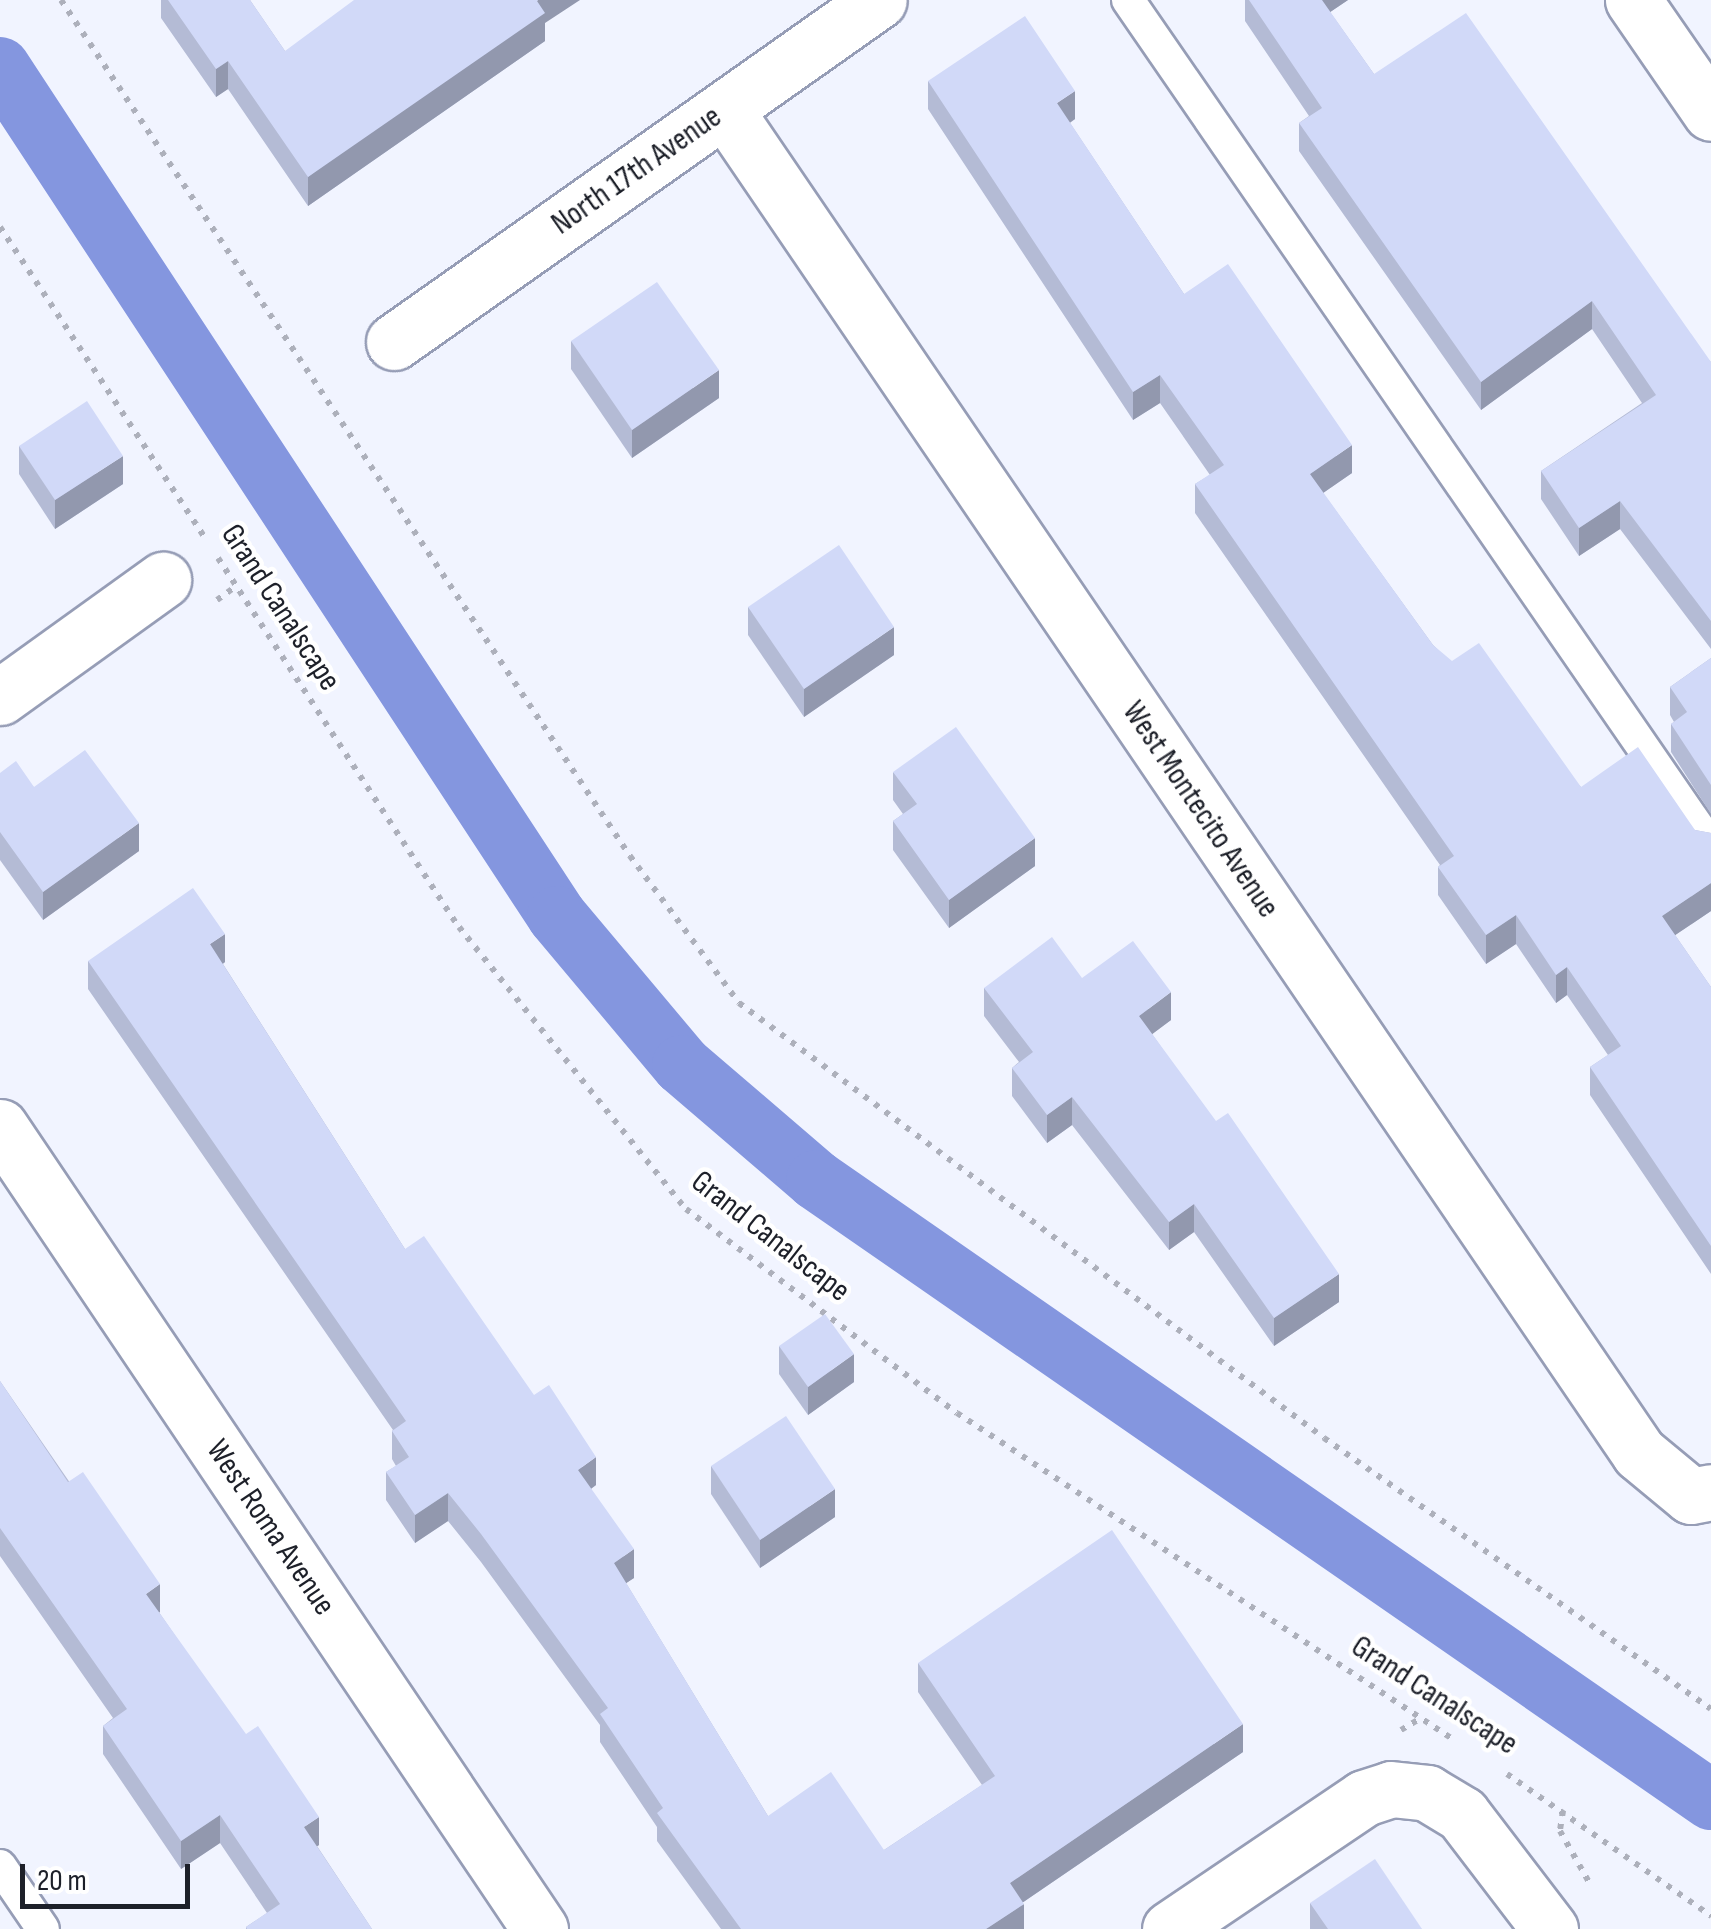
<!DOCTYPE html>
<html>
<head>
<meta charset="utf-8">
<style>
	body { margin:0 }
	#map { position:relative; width:1711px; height:1929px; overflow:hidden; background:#f1f4ff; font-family:"Sofia Sans Condensed",sans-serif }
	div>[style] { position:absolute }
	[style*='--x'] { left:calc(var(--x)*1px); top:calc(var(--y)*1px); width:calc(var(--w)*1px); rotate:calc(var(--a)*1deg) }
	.canal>* { height:60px; margin:-30px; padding:0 30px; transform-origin:30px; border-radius:30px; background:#8496df }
	.path>* { height:6px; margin-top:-3px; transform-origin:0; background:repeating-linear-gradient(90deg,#adb0bb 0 5px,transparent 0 13px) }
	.roads { filter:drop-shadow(2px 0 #969db6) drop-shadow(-2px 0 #969db6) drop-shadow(0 2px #969db6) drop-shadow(0 -2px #969db6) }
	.service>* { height:32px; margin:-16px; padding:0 16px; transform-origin:16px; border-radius:16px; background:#fff }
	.minor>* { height:55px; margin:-27.5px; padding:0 27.5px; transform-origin:27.5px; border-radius:27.5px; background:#fff }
	.wall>* { inset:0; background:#b4bbd5 }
	.shaded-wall>* { inset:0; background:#9298ae }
	.building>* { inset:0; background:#d1d9f8 }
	span { translate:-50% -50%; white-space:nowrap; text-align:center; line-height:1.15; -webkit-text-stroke:9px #fff; paint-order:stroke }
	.street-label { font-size:32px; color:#1d2029 }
	.scale { position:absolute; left:20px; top:1864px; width:170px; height:45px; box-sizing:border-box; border:5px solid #1d2029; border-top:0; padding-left:12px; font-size:30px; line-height:35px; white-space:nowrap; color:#1d2029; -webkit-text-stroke:8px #fff; paint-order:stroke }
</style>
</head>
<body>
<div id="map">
	<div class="canal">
		<i style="--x:0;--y:67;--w:1015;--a:56.73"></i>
		<i style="--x:557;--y:916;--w:194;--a:50"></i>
		<i style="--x:682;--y:1065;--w:177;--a:40.6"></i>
		<i style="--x:816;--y:1180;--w:1089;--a:34.71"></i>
	</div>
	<div class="path">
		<i style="--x:61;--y:0;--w:1028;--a:56.39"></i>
		<i style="--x:630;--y:856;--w:183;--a:53.4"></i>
		<i style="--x:739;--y:1003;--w:729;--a:36.63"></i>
		<i style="--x:1324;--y:1438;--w:472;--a:35"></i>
		<i style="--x:0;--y:227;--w:374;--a:56.6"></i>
		<i style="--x:218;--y:558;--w:441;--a:56.9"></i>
		<i style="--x:459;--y:927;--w:362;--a:51.2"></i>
		<i style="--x:686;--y:1209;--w:339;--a:37"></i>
		<i style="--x:957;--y:1413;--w:595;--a:33.34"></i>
		<i style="--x:217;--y:600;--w:24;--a:-36"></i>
		<i style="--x:1401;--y:1730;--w:23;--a:-31"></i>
		<i style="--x:1507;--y:1774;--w:249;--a:34.8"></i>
		<i style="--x:1563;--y:1811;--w:20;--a:99"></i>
		<i style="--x:1560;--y:1831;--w:61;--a:60.5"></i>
	</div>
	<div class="roads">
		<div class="service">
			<i style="--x:1128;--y:0;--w:1027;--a:55.43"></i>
			<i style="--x:0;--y:1866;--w:76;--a:55.7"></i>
		</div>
		<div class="minor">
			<i style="--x:1633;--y:0;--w:137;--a:55.4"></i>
			<i style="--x:725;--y:110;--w:1625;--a:55.76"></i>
			<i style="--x:1639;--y:1453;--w:67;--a:39.6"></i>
			<i style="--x:1691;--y:1496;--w:20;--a:-11"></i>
			<i style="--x:394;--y:342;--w:593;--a:-35.19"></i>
			<i style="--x:0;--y:697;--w:201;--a:-35.7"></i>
			<i style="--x:0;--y:1127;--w:967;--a:56.05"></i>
			<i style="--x:1170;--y:1929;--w:234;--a:-34"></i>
			<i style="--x:1364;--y:1798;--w:28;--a:-18"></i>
			<i style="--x:1391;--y:1789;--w:36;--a:6"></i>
			<i style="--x:1427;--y:1793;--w:41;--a:31"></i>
			<i style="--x:1462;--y:1814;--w:145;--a:52.6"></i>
		</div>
	</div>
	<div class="wall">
		<i style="clip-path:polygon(161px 0,250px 0,285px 51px,545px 23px,545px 41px,308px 206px,228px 89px,216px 97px,161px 18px)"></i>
		<i style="clip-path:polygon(1245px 0,1348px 0,1330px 12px,1374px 74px,1711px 362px,1711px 649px,1620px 529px,1579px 556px,1541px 499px,1541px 471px,1642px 403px,1592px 329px,1481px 410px,1299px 151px,1299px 123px,1309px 116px,1245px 21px)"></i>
		<i style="clip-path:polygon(928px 81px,1075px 119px,1070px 123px,1184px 294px,1352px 473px,1323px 493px,1433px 645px,1581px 787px,1695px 830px,1711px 833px,1711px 911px,1675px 935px,1711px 987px,1711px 1274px,1590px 1095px,1590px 1067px,1608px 1055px,1567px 995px,1556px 1003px,1516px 944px,1486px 964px,1438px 895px,1438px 867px,1440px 865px,1195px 513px,1195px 484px,1210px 475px,1160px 403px,1133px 420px,928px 109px)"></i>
		<i style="clip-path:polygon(571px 341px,719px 398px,632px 458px,571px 369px)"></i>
		<i style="clip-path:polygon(19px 446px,123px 484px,55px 529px,19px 474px)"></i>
		<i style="clip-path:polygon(748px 607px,894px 655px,804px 717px,748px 635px)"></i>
		<i style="clip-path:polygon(1711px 658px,1711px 814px,1671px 752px,1671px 724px,1674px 722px,1670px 715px,1670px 687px)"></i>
		<i style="clip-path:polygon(893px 772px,1035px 866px,949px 928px,893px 850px,893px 821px,903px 814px,893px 800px)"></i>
		<i style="clip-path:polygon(0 773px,34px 787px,139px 851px,43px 920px,0 860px)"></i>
		<i style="clip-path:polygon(88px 961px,225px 962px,223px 964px,405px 1249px,596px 1485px,591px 1489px,634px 1578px,626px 1583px,768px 1816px,884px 1850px,982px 1785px,918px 1692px,918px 1663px,1243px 1752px,1022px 1903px,1024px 1929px,721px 1929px,657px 1841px,657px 1827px,600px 1742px,600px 1725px,481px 1562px,448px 1521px,415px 1543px,386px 1500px,386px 1472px,396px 1466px,392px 1459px,392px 1431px,393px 1430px,88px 989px)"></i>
		<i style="clip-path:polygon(1082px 978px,1171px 1020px,1152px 1034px,1339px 1302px,1274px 1346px,1194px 1232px,1169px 1250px,1072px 1125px,1047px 1143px,1012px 1096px,1012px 1068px,1019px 1062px,984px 1016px,984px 988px)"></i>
		<i style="clip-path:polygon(779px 1346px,854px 1382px,808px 1415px,779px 1374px)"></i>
		<i style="clip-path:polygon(0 1381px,319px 1845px,317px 1846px,372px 1929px,246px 1929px,246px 1927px,267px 1913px,220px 1843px,181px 1869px,103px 1754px,103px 1726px,113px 1718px,0 1556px)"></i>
		<i style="clip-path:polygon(711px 1466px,835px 1517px,760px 1568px,711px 1494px)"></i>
		<i style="clip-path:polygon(1310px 1903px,1422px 1929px,1310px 1929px)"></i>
	</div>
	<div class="shaded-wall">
		<i style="clip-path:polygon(538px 0,580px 0,545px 23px,545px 41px,308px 206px,308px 177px)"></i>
		<i style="clip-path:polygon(1317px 0,1348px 0,1317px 21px)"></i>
		<i style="clip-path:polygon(228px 61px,228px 89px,216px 97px,216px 69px)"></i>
		<i style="clip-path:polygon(1075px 91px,1075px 119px,1057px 131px,1057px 103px)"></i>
		<i style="clip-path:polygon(1592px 301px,1592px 329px,1481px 410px,1481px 382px)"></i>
		<i style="clip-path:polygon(719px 370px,719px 398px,632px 458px,632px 430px)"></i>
		<i style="clip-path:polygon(1160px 375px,1160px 403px,1133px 420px,1133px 392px)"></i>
		<i style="clip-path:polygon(1352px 445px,1352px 473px,1310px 502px,1310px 474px)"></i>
		<i style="clip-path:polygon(123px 456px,123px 484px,55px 529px,55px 500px)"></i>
		<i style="clip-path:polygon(1620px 501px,1620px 529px,1579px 556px,1579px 528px)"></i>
		<i style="clip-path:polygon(894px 627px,894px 655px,804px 717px,804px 689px)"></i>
		<i style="clip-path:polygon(139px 823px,139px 851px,43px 920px,43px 892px)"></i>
		<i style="clip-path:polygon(1035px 838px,1035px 866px,949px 928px,949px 900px)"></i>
		<i style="clip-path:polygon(1711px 883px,1711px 911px,1662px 944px,1662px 916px)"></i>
		<i style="clip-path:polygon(1516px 915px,1516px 944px,1486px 964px,1486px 935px)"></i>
		<i style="clip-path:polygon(225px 934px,225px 962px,210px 972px,210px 944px)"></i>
		<i style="clip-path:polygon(1567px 967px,1567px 995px,1556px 1003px,1556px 975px)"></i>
		<i style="clip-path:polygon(1171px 992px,1171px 1020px,1139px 1044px,1139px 1016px)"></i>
		<i style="clip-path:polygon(1072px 1097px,1072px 1125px,1047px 1143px,1047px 1115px)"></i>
		<i style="clip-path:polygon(1194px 1204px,1194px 1232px,1169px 1250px,1169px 1222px)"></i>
		<i style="clip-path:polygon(1339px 1274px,1339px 1302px,1274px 1346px,1274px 1318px)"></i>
		<i style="clip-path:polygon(854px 1354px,854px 1382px,808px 1415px,808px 1387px)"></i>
		<i style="clip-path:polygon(596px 1457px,596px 1485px,578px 1498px,578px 1470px)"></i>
		<i style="clip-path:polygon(835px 1489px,835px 1517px,760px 1568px,760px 1540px)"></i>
		<i style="clip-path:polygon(448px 1493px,448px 1521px,415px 1543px,415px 1515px)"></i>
		<i style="clip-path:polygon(634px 1549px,634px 1578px,614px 1591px,614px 1563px)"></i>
		<i style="clip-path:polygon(160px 1584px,160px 1612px,146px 1622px,146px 1594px)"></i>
		<i style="clip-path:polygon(1243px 1724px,1243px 1752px,1010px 1911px,1010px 1883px)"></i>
		<i style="clip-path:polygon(220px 1815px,220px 1843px,181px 1869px,181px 1841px)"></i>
		<i style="clip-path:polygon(319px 1817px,319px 1845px,304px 1855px,304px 1827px)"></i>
		<i style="clip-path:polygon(1024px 1904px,1024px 1929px,986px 1929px)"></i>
	</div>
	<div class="building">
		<i style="clip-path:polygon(168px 0,250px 0,285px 51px,354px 0,538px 0,537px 1px,545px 13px,308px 177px,228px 61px,216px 69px)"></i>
		<i style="clip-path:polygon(1249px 0,1322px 0,1374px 74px,1466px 13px,1711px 362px,1711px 621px,1620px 501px,1579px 528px,1541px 471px,1656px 395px,1592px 301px,1481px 382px,1299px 123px,1322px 108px)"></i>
		<i style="clip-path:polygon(1025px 16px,1075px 91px,1057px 103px,1184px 294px,1228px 264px,1352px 445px,1310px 474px,1433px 645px,1452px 661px,1479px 643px,1581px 787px,1638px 747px,1695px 830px,1711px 833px,1711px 883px,1662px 916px,1711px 987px,1711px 1246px,1590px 1067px,1621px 1046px,1567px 967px,1556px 975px,1516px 915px,1486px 935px,1438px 867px,1454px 856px,1195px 484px,1224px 465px,1160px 375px,1133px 392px,928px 81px)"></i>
		<i style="clip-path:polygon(657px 282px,719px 370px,632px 430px,571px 341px)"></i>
		<i style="clip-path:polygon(87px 401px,123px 456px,55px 500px,19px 446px)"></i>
		<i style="clip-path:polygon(839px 545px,894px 627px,804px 689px,748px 607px)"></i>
		<i style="clip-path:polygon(1711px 658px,1711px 785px,1671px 724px,1687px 712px,1670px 687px)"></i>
		<i style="clip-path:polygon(956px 727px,1035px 838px,949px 900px,893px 821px,917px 804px,893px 772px)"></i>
		<i style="clip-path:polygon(85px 750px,139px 823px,43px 892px,0 832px,0 773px,16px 761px,34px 787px)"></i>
		<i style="clip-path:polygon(193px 888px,225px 934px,210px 944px,405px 1249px,424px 1236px,534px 1395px,549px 1385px,596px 1457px,578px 1470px,634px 1549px,614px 1563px,768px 1816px,831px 1772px,884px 1850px,995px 1776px,918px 1663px,1112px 1530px,1243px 1724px,1010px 1883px,1024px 1904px,986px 1929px,741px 1929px,657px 1813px,663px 1808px,600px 1714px,608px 1708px,481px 1534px,448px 1493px,415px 1515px,386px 1472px,409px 1457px,392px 1431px,406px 1421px,88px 961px)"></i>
		<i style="clip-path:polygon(1052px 937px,1082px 978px,1133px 941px,1171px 992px,1139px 1016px,1216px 1121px,1228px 1113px,1339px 1274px,1274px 1318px,1194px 1204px,1169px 1222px,1072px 1097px,1047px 1115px,1012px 1068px,1033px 1052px,984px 988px)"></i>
		<i style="clip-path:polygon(825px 1314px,854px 1354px,808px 1387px,779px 1346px)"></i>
		<i style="clip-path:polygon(0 1381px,68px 1482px,83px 1472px,160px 1584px,146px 1594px,246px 1734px,258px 1726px,319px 1817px,304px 1827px,372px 1929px,247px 1929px,246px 1927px,280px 1904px,220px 1815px,181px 1841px,103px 1726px,127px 1709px,0 1528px)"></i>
		<i style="clip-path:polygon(786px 1416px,835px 1489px,760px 1540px,711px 1466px)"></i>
		<i style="clip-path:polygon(1375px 1859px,1422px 1929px,1328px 1929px,1310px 1903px)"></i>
	</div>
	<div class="street-label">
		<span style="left:637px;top:171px;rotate:-35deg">North 17th Avenue</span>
		<span style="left:280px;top:608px;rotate:57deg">Grand Canalscape</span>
		<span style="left:1200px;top:810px;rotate:56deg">West Montecito Avenue</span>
		<span style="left:770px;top:1237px;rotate:38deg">Grand Canalscape</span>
		<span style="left:270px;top:1528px;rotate:56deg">West Roma Avenue</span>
		<span style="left:1434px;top:1696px;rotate:33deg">Grand Canalscape</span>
	</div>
	<div class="scale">20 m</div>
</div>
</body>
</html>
